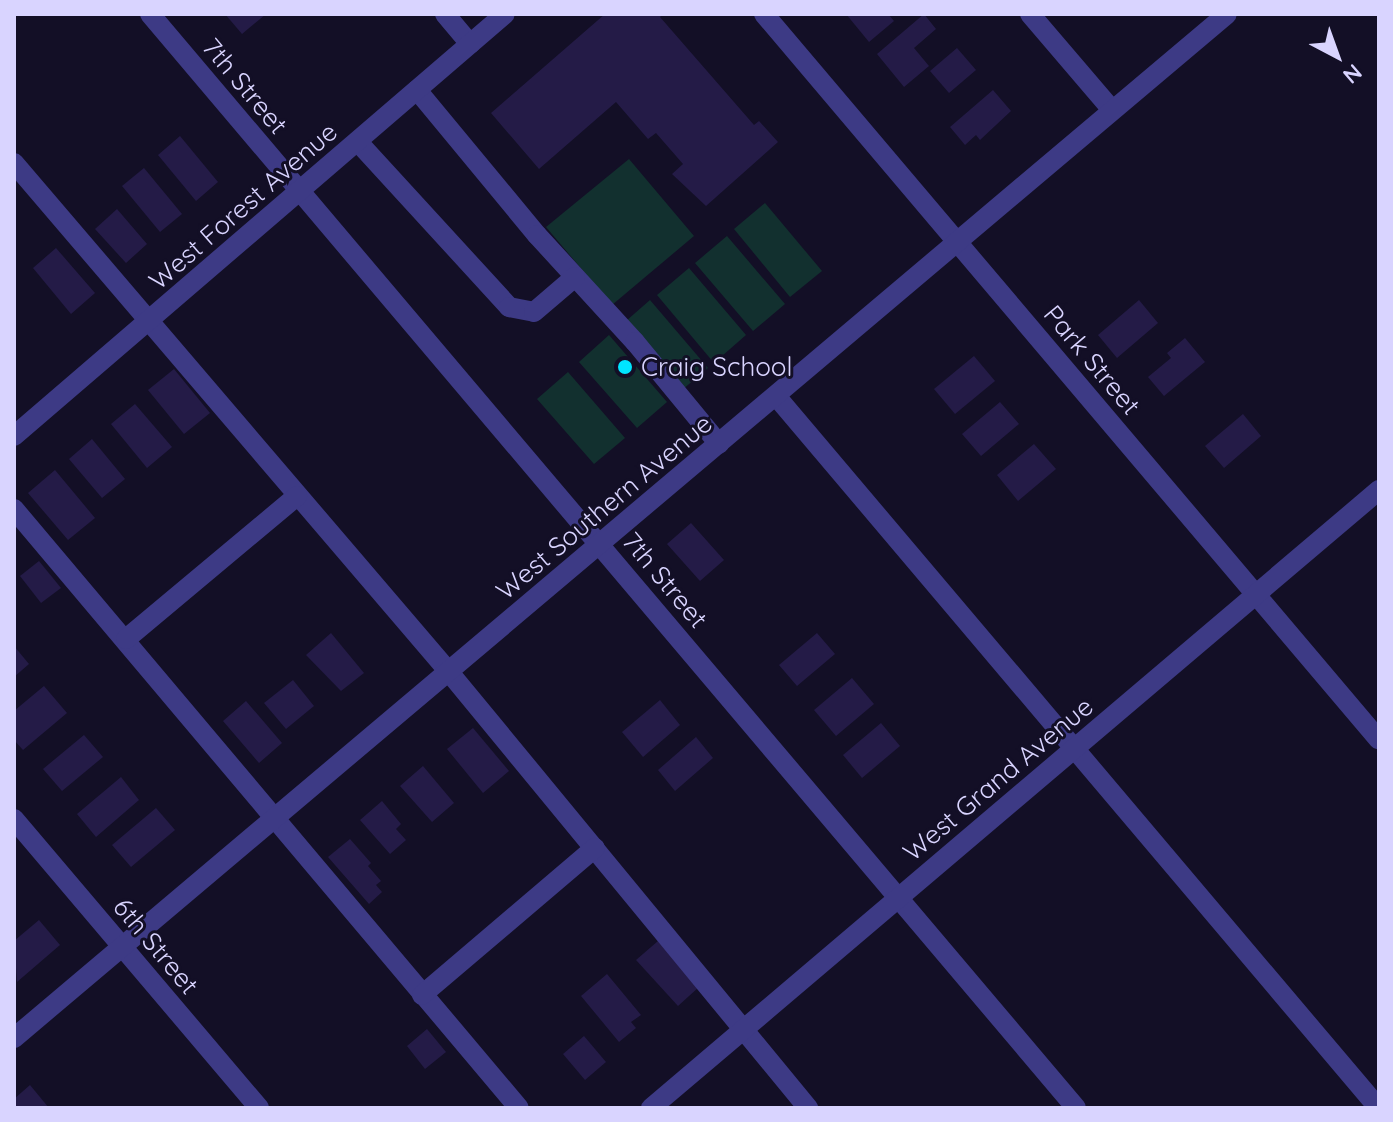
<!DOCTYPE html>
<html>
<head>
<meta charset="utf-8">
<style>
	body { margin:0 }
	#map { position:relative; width:1393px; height:1122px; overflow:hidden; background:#130f26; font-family:Quicksand,sans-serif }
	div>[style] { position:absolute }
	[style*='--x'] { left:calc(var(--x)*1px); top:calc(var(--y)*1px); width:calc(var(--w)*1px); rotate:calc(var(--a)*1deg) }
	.green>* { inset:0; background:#12302f }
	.building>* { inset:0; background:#241b47 }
	.minor>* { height:20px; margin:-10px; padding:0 10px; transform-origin:10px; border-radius:10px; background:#3d3a85 }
	.dots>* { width:22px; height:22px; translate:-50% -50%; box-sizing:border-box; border:4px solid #130f26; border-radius:50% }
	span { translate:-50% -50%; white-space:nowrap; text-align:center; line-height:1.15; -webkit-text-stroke:6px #130f26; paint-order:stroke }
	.street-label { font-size:26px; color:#d9d4ff }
	.poi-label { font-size:26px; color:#d9d4ff }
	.left { translate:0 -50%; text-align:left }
	.frame { position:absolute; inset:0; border:16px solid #d9d4ff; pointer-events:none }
	.north { position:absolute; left:1297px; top:16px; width:80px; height:80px; -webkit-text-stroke:6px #130f26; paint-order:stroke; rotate:139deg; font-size:22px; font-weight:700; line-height:32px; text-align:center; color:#d9d4ff }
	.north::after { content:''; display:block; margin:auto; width:28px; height:36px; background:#d9d4ff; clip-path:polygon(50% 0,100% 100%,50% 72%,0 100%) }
</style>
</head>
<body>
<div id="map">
	<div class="green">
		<i style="clip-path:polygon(629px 159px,694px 236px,612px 305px,546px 227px)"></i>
		<i style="clip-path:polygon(765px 203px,822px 271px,790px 297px,734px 229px)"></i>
		<i style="clip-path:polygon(727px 236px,785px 304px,753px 331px,695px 263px)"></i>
		<i style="clip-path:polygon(689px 268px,746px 335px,714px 363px,657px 295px)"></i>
		<i style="clip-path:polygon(650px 300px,708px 368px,676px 395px,618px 328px)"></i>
		<i style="clip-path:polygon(609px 335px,667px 402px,637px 428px,579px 362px)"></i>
		<i style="clip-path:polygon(568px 372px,625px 438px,594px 464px,537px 399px)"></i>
	</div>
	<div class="building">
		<i style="clip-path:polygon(225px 14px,266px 14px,242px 34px)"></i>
		<i style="clip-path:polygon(605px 14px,663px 14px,660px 17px,754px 125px,759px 121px,778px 142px,706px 206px,672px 174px,683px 164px,656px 133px,648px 139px,616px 102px,539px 169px,491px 113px)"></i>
		<i style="clip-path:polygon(846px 14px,888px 14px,894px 21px,869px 42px)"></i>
		<i style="clip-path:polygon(924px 14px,936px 29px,914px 48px,929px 66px,904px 87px,877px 54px)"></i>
		<i style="clip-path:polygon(957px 48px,976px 70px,949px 93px,930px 71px)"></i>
		<i style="clip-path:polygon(993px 90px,1011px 111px,980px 140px,976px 135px,965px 145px,950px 127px)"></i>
		<i style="clip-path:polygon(180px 136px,218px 182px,196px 201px,158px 155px)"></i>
		<i style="clip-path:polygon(144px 168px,182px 214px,160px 232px,122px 186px)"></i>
		<i style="clip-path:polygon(117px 209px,147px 244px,126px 263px,95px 229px)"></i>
		<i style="clip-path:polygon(56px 248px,95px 293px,71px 314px,33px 268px)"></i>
		<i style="clip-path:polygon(1139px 300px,1158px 323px,1117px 358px,1098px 335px)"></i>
		<i style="clip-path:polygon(1185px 338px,1205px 362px,1164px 396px,1148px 377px,1171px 358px,1167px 353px)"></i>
		<i style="clip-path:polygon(974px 356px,995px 381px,955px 414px,934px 389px)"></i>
		<i style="clip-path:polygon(174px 369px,210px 413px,184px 434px,148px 390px)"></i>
		<i style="clip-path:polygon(1000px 402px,1019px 424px,981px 456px,962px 434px)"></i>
		<i style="clip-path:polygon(135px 404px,172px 447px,147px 468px,111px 424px)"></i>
		<i style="clip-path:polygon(1243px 414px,1261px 436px,1224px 468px,1205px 446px)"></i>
		<i style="clip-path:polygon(92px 439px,125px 479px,102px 498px,69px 459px)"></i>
		<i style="clip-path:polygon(1034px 444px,1056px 469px,1018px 501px,997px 475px)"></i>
		<i style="clip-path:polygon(55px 470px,95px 518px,68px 540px,28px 493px)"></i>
		<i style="clip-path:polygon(691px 523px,724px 560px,700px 581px,667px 544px)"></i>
		<i style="clip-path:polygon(39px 561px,61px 588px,41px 603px,20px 576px)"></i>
		<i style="clip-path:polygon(331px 633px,364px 673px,341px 691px,306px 655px)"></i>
		<i style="clip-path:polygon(817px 633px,835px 654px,797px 686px,779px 665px)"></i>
		<i style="clip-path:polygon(14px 646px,29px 664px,14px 677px)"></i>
		<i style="clip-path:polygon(852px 678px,874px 704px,836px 736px,814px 710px)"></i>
		<i style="clip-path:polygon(293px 680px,314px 706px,286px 729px,264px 703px)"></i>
		<i style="clip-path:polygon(44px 686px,67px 713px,23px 750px,14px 740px,14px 711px)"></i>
		<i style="clip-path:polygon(660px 700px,680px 725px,643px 757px,622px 732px)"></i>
		<i style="clip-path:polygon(246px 701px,282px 743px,259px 763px,223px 721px)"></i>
		<i style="clip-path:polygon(881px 723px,900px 746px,862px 778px,843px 755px)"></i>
		<i style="clip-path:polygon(473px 728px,509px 771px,483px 793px,447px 749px)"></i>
		<i style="clip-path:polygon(84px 735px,103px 757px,62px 791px,43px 769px)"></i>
		<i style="clip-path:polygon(696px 737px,713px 758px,675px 791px,658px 770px)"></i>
		<i style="clip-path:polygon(423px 766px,454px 803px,432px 822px,400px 786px)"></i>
		<i style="clip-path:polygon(121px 777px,139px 800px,96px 837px,77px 814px)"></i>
		<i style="clip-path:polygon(382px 801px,401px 824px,396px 829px,406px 840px,390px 854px,360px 820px)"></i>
		<i style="clip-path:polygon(156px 808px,175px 830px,131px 867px,112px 845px)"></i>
		<i style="clip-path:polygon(350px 839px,371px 863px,368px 866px,381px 881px,376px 885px,382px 892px,369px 904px,328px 857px)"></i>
		<i style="clip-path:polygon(39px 920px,60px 945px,17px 982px,14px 941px)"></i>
		<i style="clip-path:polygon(658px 941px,699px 987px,678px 1006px,636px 960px)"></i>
		<i style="clip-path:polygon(607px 974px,641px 1015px,631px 1022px,636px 1028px,619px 1042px,581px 996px)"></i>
		<i style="clip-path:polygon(427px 1029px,446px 1052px,425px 1069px,407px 1046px)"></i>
		<i style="clip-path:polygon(584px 1036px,606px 1062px,585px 1080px,563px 1054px)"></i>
		<i style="clip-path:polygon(30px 1085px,49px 1108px,14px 1108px,14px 1099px)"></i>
	</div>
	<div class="minor">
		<i style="--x:150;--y:14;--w:1433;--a:49.75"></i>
		<i style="--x:445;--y:14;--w:39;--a:50"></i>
		<i style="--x:764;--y:14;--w:951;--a:49.73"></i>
		<i style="--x:1030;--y:14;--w:126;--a:49.5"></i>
		<i style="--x:417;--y:90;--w:188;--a:50.4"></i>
		<i style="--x:537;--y:235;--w:145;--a:47.5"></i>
		<i style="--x:635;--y:342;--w:132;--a:50.5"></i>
		<i style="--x:358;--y:142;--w:224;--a:47.5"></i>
		<i style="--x:509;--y:307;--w:25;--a:11"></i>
		<i style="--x:534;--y:312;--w:54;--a:-40.5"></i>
		<i style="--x:14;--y:163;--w:670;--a:49.48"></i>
		<i style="--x:449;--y:672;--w:565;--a:50.53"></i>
		<i style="--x:776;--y:396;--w:921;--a:49.76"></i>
		<i style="--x:14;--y:436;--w:647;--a:-40.68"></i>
		<i style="--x:14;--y:509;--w:783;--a:49.87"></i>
		<i style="--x:126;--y:639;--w:223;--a:-39.9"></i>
		<i style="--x:14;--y:819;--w:379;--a:49.7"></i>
		<i style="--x:422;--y:995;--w:227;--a:-40.4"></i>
		<i style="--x:14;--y:1038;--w:1587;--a:-40.17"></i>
		<i style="--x:651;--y:1108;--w:955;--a:-40.33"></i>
	</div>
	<div class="dots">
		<i style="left:625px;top:367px;background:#00e5ff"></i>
	</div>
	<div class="street-label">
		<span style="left:245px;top:86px;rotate:50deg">7th Street</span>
		<span style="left:243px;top:206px;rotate:-41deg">West Forest Avenue</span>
		<span style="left:1092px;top:360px;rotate:50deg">Park Street</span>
		<span style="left:604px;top:507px;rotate:-40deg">West Southern Avenue</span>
		<span style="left:665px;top:580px;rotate:50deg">7th Street</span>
		<span style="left:998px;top:779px;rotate:-40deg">West Grand Avenue</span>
		<span style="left:156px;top:946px;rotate:50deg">6th Street</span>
	</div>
	<div class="poi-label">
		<span class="left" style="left:641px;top:367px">Craig School</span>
	</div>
	<div class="frame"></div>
	<div class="north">N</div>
</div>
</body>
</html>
